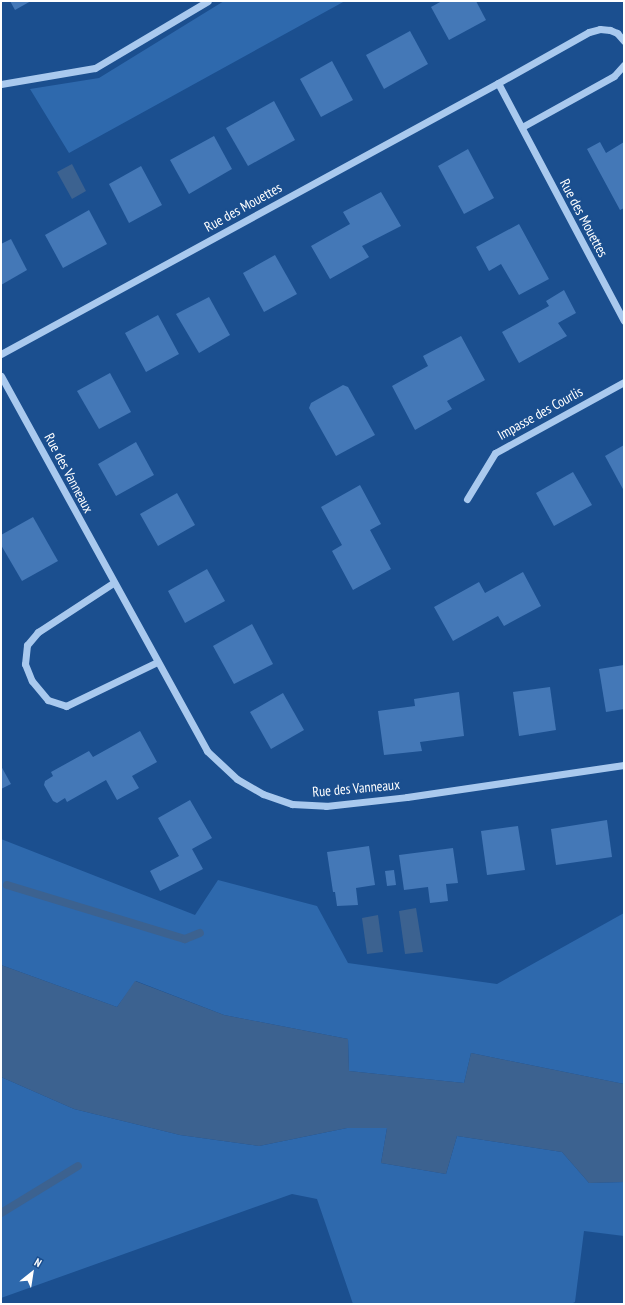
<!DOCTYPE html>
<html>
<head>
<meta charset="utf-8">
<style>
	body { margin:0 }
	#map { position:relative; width:625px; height:1305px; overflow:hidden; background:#1b4f8f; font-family:"PT Sans Narrow",sans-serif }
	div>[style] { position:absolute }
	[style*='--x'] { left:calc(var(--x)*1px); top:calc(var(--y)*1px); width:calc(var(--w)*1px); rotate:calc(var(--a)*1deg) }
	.green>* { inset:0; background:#2e69ad }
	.water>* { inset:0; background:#3c6290 }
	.stream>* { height:8px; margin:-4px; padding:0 4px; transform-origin:4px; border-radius:4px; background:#3c6290 }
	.building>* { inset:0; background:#4478b7 }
	.minor>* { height:7px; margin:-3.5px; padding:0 3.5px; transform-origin:3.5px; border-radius:3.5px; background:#a9c9ee }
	span { translate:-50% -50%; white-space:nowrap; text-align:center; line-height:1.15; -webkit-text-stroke:4px #1b4f8f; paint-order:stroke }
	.street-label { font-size:14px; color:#fff }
	.frame { position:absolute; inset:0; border:2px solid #fff; pointer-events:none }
	.north { position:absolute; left:12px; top:1253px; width:40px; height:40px; -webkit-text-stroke:3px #1b4f8f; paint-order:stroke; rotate:30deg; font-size:11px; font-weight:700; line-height:16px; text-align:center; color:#fff }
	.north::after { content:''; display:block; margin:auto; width:14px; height:18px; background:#fff; clip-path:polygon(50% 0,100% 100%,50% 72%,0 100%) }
</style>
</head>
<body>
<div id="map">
	<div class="green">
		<i style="clip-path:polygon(224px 1px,345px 1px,69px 153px,30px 89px,99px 78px)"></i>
		<i style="clip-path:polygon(1px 839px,195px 915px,218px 880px,317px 906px,348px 963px,497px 984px,624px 913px,624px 1084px,471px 1053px,464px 1083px,349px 1071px,348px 1039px,224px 1015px,136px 981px,117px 1007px,1px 965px)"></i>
		<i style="clip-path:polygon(1px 1077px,74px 1109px,180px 1135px,259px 1146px,347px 1128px,387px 1128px,381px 1163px,446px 1174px,457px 1136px,562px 1152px,589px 1183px,624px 1182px,624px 1236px,584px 1231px,575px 1302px,571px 1304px,353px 1304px,317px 1199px,292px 1194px,1px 1298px)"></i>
	</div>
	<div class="water">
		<i style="clip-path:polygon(72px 164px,86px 191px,72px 199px,57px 172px)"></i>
		<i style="clip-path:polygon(416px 908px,423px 952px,405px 954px,399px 911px)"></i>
		<i style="clip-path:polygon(378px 915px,383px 952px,367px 954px,362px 918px)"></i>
		<i style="clip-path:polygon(1px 965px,117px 1007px,135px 981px,224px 1015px,348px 1039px,349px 1071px,464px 1083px,471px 1053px,624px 1084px,624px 1182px,589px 1183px,562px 1152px,457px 1136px,446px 1174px,381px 1163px,387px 1128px,347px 1128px,259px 1146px,180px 1135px,74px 1109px,1px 1077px)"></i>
	</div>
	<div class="stream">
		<i style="--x:7;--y:885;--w:186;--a:16.9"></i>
		<i style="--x:185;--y:939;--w:16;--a:-22"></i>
		<i style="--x:1;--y:1213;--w:90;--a:-31.4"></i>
	</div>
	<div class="building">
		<i style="clip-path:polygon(10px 1px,31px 1px,15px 10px)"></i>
		<i style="clip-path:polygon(442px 1px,476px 1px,486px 20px,449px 40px,431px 7px)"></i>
		<i style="clip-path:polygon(410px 31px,428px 64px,384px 89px,366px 55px)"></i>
		<i style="clip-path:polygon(332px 61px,353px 100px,321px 117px,300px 79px)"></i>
		<i style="clip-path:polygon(274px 101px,295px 140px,248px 166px,226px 128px)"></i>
		<i style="clip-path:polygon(214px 136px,232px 169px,189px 194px,170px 160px)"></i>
		<i style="clip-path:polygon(600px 142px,606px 153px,624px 142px,624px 208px,620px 210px,587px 149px)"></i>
		<i style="clip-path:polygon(468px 149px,494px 198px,464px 214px,438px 166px)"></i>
		<i style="clip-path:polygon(141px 166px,162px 205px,129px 223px,109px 184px)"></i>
		<i style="clip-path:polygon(381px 192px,401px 226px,362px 246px,369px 257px,330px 279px,311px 246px,350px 224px,343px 212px)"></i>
		<i style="clip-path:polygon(89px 210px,107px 244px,63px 268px,45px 235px)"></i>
		<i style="clip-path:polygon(519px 224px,549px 279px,519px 295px,501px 264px,489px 271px,476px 247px)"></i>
		<i style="clip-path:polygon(11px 239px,27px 270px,1px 285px,1px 244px)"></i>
		<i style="clip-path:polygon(275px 255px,297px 294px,264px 312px,243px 273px)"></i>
		<i style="clip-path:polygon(564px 290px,576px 313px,558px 323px,567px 336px,519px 363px,502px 332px,549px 306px,546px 301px)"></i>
		<i style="clip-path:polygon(209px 297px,230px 335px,199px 353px,176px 314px)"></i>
		<i style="clip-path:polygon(158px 315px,179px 354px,146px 372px,125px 333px)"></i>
		<i style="clip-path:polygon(461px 336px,485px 380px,447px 401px,452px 409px,415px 430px,392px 386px,428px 366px,423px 356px)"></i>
		<i style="clip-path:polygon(110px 373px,131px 412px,99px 429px,77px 391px)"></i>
		<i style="clip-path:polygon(343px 385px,348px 387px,375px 435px,336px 456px,309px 408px,311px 403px)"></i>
		<i style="clip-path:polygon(136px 442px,154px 475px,116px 496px,98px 464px)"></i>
		<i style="clip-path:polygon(624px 445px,624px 491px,605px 456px)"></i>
		<i style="clip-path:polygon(573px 472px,592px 505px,554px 526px,536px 493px)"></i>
		<i style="clip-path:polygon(360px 485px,381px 524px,370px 530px,391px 569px,353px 590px,332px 551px,342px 545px,321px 507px)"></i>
		<i style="clip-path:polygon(177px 493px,195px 525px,158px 546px,140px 514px)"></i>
		<i style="clip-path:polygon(33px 517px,58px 561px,22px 581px,1px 545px,1px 535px)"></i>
		<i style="clip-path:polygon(207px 569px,225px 601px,185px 623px,168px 591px)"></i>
		<i style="clip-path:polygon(523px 572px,541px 606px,504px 626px,498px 616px,453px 641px,434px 607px,479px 582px,485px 593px)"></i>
		<i style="clip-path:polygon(252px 624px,273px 664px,234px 684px,213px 646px)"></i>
		<i style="clip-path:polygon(624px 665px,624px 709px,606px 712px,599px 669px)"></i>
		<i style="clip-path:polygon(550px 687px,556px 730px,519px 736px,513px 692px)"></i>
		<i style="clip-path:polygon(459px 692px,464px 736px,420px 742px,422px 751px,384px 755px,378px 711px,415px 706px,414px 699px)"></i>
		<i style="clip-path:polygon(283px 693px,304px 730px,271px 749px,250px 712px)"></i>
		<i style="clip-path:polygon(140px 731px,157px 762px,132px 776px,139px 788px,117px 800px,106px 780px,67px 802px,65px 798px,57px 803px,53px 801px,44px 785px,45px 781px,53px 776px,51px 772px,89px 751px,93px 757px)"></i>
		<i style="clip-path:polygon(1px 766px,11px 784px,1px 789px)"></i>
		<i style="clip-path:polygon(190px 800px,212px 838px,192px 849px,203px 869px,160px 891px,150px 871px,179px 856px,158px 818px)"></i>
		<i style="clip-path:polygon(607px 820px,612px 857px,556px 865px,551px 829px)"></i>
		<i style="clip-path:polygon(518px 826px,525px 870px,487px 875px,481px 831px)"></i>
		<i style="clip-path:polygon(369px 846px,375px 885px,356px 888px,358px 905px,337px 906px,335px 892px,333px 892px,327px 852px)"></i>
		<i style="clip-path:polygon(453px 848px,458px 883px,446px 884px,448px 901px,430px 903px,428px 887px,404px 890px,399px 855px)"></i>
		<i style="clip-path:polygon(394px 870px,396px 885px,387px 886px,385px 871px)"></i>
	</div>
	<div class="minor">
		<i style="--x:498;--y:83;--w:104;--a:-29.3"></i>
		<i style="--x:589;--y:32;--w:11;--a:-15"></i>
		<i style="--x:600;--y:29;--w:10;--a:6"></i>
		<i style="--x:610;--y:30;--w:8;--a:23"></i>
		<i style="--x:617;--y:33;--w:11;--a:49"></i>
		<i style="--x:1;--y:84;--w:95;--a:-9.7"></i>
		<i style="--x:95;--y:68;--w:131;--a:-30.7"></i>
		<i style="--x:522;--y:127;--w:105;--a:-29"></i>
		<i style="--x:614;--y:76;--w:15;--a:-48"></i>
		<i style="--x:1;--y:354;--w:566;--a:-28.6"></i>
		<i style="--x:498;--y:83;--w:269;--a:62.1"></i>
		<i style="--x:1;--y:376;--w:428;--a:61.2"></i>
		<i style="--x:207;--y:751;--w:41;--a:43"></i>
		<i style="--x:237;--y:779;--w:30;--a:30"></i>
		<i style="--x:263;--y:794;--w:31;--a:19"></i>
		<i style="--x:292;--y:804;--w:34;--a:3"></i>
		<i style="--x:326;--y:806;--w:81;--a:-6.3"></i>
		<i style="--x:407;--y:797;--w:219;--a:-8.4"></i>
		<i style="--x:467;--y:499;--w:54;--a:-58.7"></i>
		<i style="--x:495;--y:453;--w:147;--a:-28.8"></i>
		<i style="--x:113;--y:583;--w:90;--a:146.8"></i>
		<i style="--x:38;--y:632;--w:17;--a:130"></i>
		<i style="--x:27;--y:645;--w:19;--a:96"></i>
		<i style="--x:25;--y:664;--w:18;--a:68"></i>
		<i style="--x:32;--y:681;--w:25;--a:50"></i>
		<i style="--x:48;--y:700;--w:19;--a:18"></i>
		<i style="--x:66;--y:706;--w:101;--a:-25.8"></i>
	</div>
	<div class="street-label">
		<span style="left:243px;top:207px;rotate:-29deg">Rue des Mouettes</span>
		<span style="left:584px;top:218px;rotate:62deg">Rue des Mouettes</span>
		<span style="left:540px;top:413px;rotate:-29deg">Impasse des Courlis</span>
		<span style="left:69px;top:473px;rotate:62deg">Rue des Vanneaux</span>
		<span style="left:356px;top:788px;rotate:-5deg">Rue des Vanneaux</span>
	</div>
	<div class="frame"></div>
	<div class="north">N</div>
</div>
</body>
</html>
